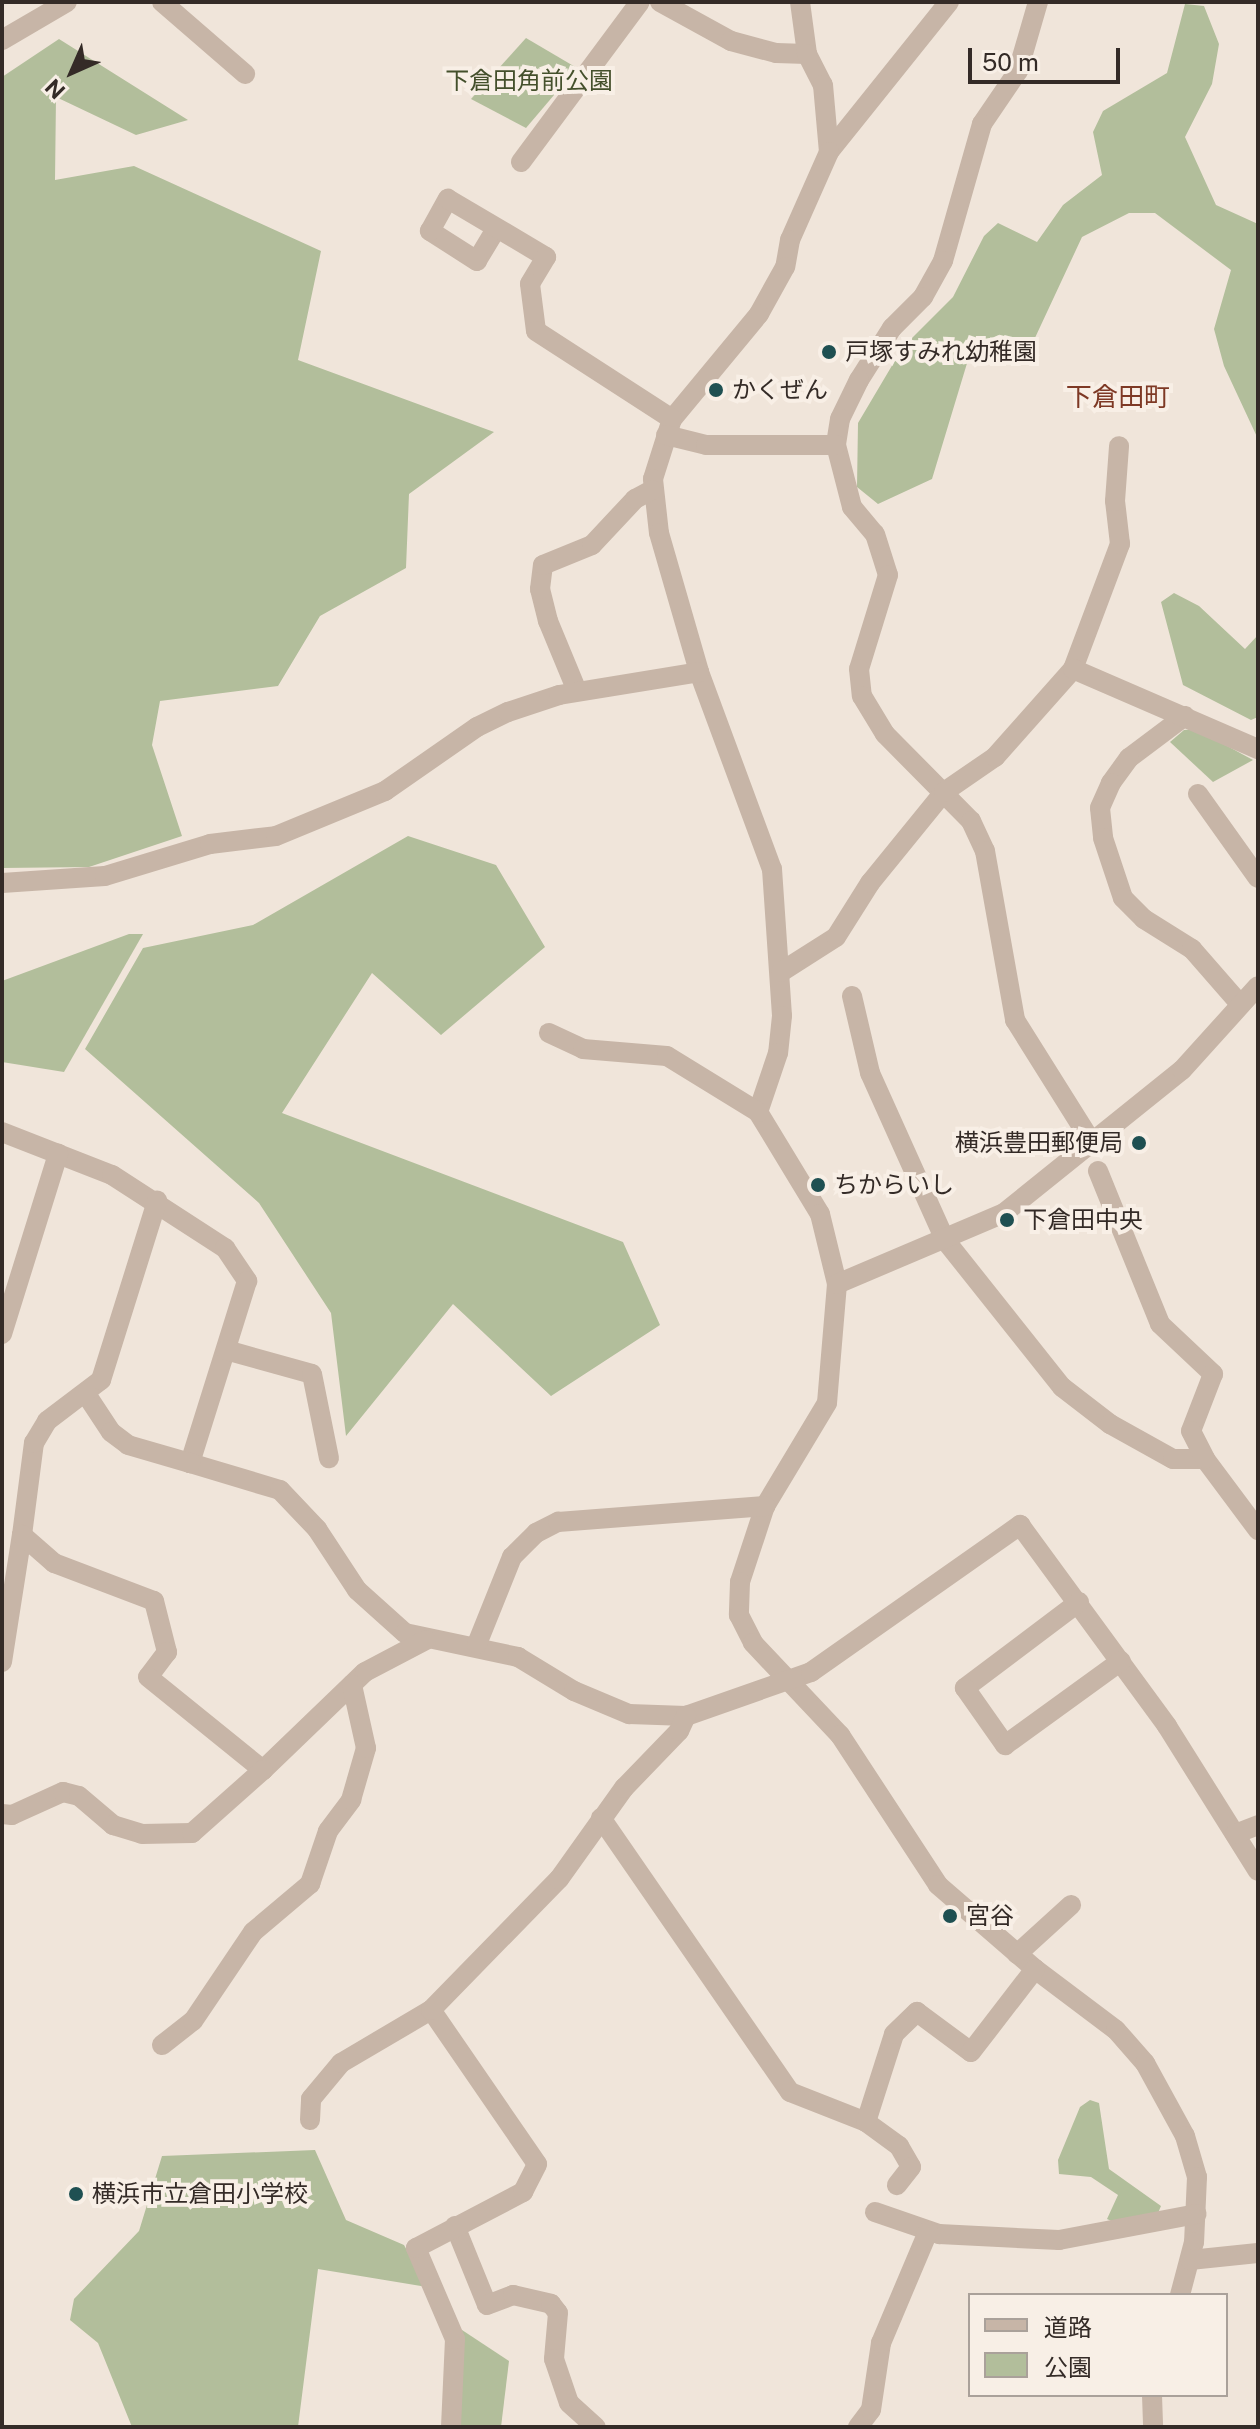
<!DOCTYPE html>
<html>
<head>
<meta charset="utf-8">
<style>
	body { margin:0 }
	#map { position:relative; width:1260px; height:2429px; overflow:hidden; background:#f0e5da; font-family:"Public Sans","Noto Sans JP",sans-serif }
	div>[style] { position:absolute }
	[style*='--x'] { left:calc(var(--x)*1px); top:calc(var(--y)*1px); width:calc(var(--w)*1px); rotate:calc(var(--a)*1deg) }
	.green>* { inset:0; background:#b2be9b }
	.minor>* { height:20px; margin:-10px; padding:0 10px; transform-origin:10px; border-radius:10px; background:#c7b5a7 }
	.dots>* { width:22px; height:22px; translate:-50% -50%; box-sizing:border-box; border:4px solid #f8efe6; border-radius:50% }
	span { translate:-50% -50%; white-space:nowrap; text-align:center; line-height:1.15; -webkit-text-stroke:8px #f8efe6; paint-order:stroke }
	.park-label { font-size:24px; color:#44502c }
	.poi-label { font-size:24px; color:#342b27 }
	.left { translate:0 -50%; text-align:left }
	.right { translate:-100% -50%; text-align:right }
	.neighbourhood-label { font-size:26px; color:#7e3925 }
	.frame { position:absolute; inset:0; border:4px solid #342b27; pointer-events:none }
	.legend { position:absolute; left:968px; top:2293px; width:260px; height:104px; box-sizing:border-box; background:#f8efe6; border:2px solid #aaa19a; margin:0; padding:10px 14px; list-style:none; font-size:24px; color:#342b27 }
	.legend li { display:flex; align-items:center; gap:16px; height:40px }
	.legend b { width:40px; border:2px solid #aaa19a }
	.north { position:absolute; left:32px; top:32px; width:80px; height:80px; -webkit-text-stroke:6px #f8efe6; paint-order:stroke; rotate:225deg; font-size:22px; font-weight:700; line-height:32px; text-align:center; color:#342b27 }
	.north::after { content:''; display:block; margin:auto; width:28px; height:36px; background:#342b27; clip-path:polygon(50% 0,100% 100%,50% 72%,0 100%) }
	.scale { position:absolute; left:968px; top:48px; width:152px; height:36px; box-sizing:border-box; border:4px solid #342b27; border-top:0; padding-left:10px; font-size:24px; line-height:28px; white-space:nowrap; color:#342b27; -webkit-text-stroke:6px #f8efe6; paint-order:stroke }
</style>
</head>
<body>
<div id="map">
	<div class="green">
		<i style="clip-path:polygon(1185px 4px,1204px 6px,1219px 44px,1212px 84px,1185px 137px,1216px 205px,1258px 224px,1258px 439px,1224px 366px,1214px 329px,1231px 270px,1155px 213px,1129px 213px,1082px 237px,1027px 355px,968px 360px,932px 479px,878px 504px,857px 487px,858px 423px,903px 347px,953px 297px,984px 236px,998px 223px,1037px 242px,1063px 205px,1102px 175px,1093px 132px,1103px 111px,1167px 73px)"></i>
		<i style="clip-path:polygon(526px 38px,577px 68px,526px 128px,471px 99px)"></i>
		<i style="clip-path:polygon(59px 39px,188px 120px,136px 135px,56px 97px,55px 180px,134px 166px,321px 251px,298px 360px,494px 432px,409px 494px,406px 568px,320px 616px,278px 686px,160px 701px,152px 745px,182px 836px,89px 867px,2px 868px,2px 77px)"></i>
		<i style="clip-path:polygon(1174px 593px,1199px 606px,1245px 649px,1258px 635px,1258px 717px,1251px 720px,1183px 685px,1161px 602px)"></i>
		<i style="clip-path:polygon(1196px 729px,1253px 760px,1213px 782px,1170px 742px,1184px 730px)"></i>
		<i style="clip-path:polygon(408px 836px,496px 865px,545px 947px,441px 1035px,372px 973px,282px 1113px,623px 1242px,660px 1325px,551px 1396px,453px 1304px,346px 1436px,331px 1313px,259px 1203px,85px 1049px,143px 948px,253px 925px)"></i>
		<i style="clip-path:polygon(129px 934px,143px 934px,64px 1072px,2px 1062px,2px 981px)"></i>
		<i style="clip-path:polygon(1090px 2100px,1099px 2103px,1109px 2169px,1161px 2206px,1158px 2213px,1116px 2223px,1107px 2219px,1118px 2195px,1091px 2177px,1059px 2174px,1058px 2160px,1080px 2107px)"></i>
		<i style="clip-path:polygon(315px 2150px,346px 2220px,404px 2245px,427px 2287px,318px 2269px,298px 2427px,132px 2427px,98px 2343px,70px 2320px,74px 2299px,139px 2231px,162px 2156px)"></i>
		<i style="clip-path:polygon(462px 2330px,509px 2361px,501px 2427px,450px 2427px)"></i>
	</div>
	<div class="minor">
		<i style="--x:162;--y:2;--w:110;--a:40.9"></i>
		<i style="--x:660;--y:2;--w:81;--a:28.8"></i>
		<i style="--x:731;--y:41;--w:47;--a:14.9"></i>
		<i style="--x:776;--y:53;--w:31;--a:2"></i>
		<i style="--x:800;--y:2;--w:52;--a:82.3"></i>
		<i style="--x:807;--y:54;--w:35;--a:63"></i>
		<i style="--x:823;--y:85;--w:67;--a:84.9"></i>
		<i style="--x:949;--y:2;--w:192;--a:128.7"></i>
		<i style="--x:829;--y:152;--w:96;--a:113.9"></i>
		<i style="--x:790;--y:240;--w:27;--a:100"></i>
		<i style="--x:785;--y:267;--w:54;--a:119"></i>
		<i style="--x:759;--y:314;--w:136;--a:129.6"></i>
		<i style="--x:672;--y:419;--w:63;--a:107.6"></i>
		<i style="--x:653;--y:479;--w:54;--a:83.7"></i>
		<i style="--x:659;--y:533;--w:145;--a:73.9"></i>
		<i style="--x:699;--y:672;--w:210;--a:69.7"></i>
		<i style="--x:772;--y:869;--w:147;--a:86.1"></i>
		<i style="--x:782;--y:1016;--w:37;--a:96"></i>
		<i style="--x:778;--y:1053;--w:62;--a:108.7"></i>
		<i style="--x:758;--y:1112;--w:119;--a:58.7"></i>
		<i style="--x:820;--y:1214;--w:72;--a:76.3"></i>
		<i style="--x:837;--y:1284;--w:119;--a:94.8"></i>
		<i style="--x:827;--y:1403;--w:120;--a:121"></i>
		<i style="--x:765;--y:1506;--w:80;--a:108.2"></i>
		<i style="--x:740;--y:1582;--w:33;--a:92"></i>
		<i style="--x:739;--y:1615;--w:31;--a:63"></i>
		<i style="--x:753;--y:1643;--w:127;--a:46.6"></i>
		<i style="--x:840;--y:1735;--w:179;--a:56.8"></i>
		<i style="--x:938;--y:1885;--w:128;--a:40.9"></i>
		<i style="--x:1035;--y:1969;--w:101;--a:37"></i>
		<i style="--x:1116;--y:2030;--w:44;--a:48.7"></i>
		<i style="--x:1145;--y:2063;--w:83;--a:61.3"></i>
		<i style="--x:1185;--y:2136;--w:43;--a:73.7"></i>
		<i style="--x:1197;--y:2177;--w:65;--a:92.6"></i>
		<i style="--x:1194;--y:2242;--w:55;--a:104.8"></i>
		<i style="--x:1038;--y:2;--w:72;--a:106.2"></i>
		<i style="--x:1018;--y:71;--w:64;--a:124.2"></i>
		<i style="--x:982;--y:124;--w:142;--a:105.9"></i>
		<i style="--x:943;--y:261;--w:41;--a:119.1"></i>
		<i style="--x:923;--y:297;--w:44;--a:135"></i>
		<i style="--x:892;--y:328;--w:62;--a:122.4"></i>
		<i style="--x:859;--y:380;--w:43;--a:116"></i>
		<i style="--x:840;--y:419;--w:26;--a:99"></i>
		<i style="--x:836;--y:445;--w:64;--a:75.5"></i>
		<i style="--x:852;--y:507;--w:35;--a:50"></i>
		<i style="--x:875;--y:534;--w:43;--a:72.4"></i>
		<i style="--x:888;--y:575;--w:98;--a:107.1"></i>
		<i style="--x:859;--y:669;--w:27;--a:84"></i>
		<i style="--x:862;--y:696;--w:44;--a:58.8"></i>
		<i style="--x:885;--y:734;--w:122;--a:45.3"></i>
		<i style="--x:971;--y:821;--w:33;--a:65"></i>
		<i style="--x:985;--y:851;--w:172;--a:79.9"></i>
		<i style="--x:1015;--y:1020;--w:143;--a:57.9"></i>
		<i style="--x:2;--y:40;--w:75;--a:-30.3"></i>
		<i style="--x:521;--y:162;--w:199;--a:-53.4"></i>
		<i style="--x:496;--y:229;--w:37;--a:121"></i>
		<i style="--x:477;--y:261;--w:56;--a:-147.4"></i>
		<i style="--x:430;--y:231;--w:37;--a:-61"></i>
		<i style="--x:448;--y:199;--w:114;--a:30.6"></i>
		<i style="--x:546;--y:257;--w:31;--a:121"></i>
		<i style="--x:530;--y:284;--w:47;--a:82.7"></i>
		<i style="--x:536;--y:331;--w:162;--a:32.9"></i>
		<i style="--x:666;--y:435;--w:41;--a:14"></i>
		<i style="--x:706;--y:445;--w:130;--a:0"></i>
		<i style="--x:1073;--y:669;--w:134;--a:-69.4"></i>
		<i style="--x:1120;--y:544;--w:43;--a:-96.6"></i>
		<i style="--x:1115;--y:501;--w:55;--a:-85.8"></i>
		<i style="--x:577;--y:691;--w:76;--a:-112.5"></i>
		<i style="--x:548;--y:621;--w:33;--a:-104"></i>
		<i style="--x:540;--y:589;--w:24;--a:-83"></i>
		<i style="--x:543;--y:565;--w:53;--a:-22.2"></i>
		<i style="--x:592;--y:545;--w:63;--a:-46.9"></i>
		<i style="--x:635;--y:499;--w:19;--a:-28"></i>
		<i style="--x:1185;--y:716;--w:70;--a:143.1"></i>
		<i style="--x:1129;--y:758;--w:31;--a:126"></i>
		<i style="--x:1111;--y:783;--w:27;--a:114"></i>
		<i style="--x:1100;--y:808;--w:30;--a:84"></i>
		<i style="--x:1103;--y:838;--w:63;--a:71.6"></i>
		<i style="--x:1123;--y:898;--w:30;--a:45"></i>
		<i style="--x:1144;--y:919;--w:57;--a:32"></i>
		<i style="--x:1192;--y:949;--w:73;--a:48.9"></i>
		<i style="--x:1198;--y:794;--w:103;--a:54.5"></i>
		<i style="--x:2;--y:883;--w:103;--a:-3.9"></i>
		<i style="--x:105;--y:876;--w:110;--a:-16.9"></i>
		<i style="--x:210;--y:844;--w:66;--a:-6.9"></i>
		<i style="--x:276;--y:836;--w:118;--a:-22.4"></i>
		<i style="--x:385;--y:791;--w:112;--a:-34.8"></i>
		<i style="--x:477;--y:727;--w:34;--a:-26"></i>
		<i style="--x:508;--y:712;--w:54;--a:-18.4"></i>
		<i style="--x:559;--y:695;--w:142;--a:-9.3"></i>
		<i style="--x:781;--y:972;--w:65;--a:-32.5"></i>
		<i style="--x:836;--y:937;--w:64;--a:-57.8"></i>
		<i style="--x:870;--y:883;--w:117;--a:-50.9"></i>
		<i style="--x:944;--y:792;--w:62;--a:-34.5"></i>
		<i style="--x:995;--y:757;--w:118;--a:-48.4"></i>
		<i style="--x:1073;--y:669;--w:202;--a:23.4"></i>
		<i style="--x:852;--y:996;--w:79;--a:76.8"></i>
		<i style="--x:870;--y:1073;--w:183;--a:65.8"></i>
		<i style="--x:945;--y:1240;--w:188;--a:51.5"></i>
		<i style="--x:1062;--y:1387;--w:61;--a:37.6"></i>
		<i style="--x:1110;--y:1424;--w:72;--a:29.1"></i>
		<i style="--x:1173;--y:1459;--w:32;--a:0"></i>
		<i style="--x:1205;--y:1459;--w:89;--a:53.3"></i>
		<i style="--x:549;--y:1033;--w:38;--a:25"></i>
		<i style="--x:583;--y:1049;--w:84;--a:4.8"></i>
		<i style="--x:667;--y:1056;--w:107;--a:31.6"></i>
		<i style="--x:2;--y:1132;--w:118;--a:21.4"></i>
		<i style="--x:112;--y:1175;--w:135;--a:32.9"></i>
		<i style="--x:225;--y:1248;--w:40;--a:56"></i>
		<i style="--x:247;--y:1281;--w:191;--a:107.4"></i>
		<i style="--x:190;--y:1463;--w:94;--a:16.7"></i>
		<i style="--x:280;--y:1490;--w:54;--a:46.5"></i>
		<i style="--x:317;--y:1529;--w:73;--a:56.7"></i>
		<i style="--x:357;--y:1590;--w:64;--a:41.9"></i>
		<i style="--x:405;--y:1633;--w:116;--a:12"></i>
		<i style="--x:518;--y:1657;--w:66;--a:31.3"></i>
		<i style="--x:574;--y:1691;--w:60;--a:22.7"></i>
		<i style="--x:629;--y:1714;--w:57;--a:2"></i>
		<i style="--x:686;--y:1716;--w:133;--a:-19.4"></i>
		<i style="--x:811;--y:1672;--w:256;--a:-35.1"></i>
		<i style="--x:1020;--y:1525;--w:249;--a:53.8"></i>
		<i style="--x:1167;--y:1726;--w:171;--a:57.9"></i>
		<i style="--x:1098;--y:1171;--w:165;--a:67.9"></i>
		<i style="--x:1160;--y:1324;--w:73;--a:43.3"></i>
		<i style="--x:1213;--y:1374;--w:61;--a:111.1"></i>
		<i style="--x:1191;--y:1431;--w:31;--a:63"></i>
		<i style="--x:837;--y:1284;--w:181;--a:-23"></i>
		<i style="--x:1004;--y:1213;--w:228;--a:-38.8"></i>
		<i style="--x:1182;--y:1070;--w:113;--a:-47.9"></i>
		<i style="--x:2;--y:1334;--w:189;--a:-72.7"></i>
		<i style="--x:226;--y:1350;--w:89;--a:15.6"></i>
		<i style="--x:312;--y:1374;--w:86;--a:78.6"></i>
		<i style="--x:86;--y:1394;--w:45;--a:56.7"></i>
		<i style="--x:111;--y:1432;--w:21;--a:37"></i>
		<i style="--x:128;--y:1445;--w:65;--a:16.2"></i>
		<i style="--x:22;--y:1535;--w:93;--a:-82.6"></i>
		<i style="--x:34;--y:1443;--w:26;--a:-59"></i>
		<i style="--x:47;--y:1421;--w:68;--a:-37.2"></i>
		<i style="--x:101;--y:1380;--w:188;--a:-72.6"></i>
		<i style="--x:1079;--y:1602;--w:143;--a:143"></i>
		<i style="--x:965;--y:1688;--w:70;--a:54.9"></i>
		<i style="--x:1005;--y:1745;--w:143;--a:-35.9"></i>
		<i style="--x:477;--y:1644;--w:94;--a:-68.1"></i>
		<i style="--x:512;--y:1557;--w:34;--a:-45"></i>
		<i style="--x:536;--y:1533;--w:25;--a:-27"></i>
		<i style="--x:558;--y:1522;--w:208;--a:-4.4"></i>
		<i style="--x:2;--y:1662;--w:129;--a:-81.1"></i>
		<i style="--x:22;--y:1535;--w:43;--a:41.2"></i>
		<i style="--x:54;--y:1563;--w:107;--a:20.8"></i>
		<i style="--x:154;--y:1601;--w:53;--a:75.7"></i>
		<i style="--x:167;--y:1652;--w:31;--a:127"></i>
		<i style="--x:148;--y:1677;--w:148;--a:39"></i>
		<i style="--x:263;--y:1770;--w:141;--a:-43.9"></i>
		<i style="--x:365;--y:1672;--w:69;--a:-27.7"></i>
		<i style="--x:2;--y:1814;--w:10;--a:6"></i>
		<i style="--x:12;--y:1815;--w:56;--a:-24.3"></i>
		<i style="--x:63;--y:1792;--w:16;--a:14"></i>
		<i style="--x:79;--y:1796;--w:45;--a:40.5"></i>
		<i style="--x:113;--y:1825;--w:30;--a:17"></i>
		<i style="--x:142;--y:1834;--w:50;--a:-1.1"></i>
		<i style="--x:192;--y:1833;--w:95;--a:-41.6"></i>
		<i style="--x:601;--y:1818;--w:333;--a:55.4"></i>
		<i style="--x:790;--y:2092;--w:82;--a:21.5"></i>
		<i style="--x:866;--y:2122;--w:41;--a:36"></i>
		<i style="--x:899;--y:2146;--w:24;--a:60"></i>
		<i style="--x:911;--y:2167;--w:23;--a:128"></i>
		<i style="--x:1235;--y:1834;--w:25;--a:-21"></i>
		<i style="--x:1017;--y:1954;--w:73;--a:-42.2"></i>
		<i style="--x:162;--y:2045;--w:39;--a:-38"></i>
		<i style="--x:193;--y:2021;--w:107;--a:-56"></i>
		<i style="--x:253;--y:1932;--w:75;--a:-40.1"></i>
		<i style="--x:310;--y:1884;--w:56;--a:-71.2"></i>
		<i style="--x:328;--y:1831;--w:39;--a:-53"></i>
		<i style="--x:351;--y:1800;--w:54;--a:-73.9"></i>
		<i style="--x:366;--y:1748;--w:65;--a:-102.5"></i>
		<i style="--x:310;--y:2120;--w:21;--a:-87"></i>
		<i style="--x:311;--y:2099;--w:47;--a:-50.2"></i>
		<i style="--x:341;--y:2063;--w:104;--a:-30.5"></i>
		<i style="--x:866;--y:2122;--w:92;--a:-72.3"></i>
		<i style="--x:894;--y:2034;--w:32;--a:-44"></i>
		<i style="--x:917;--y:2012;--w:67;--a:36.5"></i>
		<i style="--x:971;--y:2052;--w:105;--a:-52.4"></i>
		<i style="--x:875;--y:2212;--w:68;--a:19"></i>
		<i style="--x:939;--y:2234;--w:120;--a:2.9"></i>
		<i style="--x:1059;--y:2240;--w:140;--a:-10.7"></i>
		<i style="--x:455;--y:2226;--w:85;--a:67.9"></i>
		<i style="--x:487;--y:2305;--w:28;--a:-21"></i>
		<i style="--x:513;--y:2295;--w:39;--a:13"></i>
		<i style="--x:551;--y:2304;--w:11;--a:52"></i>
		<i style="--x:558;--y:2313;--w:46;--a:95"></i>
		<i style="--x:554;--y:2359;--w:46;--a:71.2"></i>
		<i style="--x:569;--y:2403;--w:36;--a:42"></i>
		<i style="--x:1190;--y:2260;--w:68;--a:-5.9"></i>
		<i style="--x:1152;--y:2395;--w:32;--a:88"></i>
		<i style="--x:451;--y:2427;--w:88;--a:-87.4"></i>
		<i style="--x:455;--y:2339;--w:99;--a:-113.2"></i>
		<i style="--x:416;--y:2248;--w:121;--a:-27.6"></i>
		<i style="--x:523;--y:2192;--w:31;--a:-63"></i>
		<i style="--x:537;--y:2164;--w:187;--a:-124.5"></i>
		<i style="--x:431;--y:2010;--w:183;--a:-45.7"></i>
		<i style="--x:559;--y:1879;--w:112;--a:-54.5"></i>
		<i style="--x:624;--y:1788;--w:79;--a:-46"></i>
		<i style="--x:679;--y:1731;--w:17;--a:-65"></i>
		<i style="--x:858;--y:2427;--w:21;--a:-53"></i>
		<i style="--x:871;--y:2410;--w:68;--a:-81.5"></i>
		<i style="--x:881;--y:2343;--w:121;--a:-67.1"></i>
	</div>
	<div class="dots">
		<i style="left:829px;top:352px;background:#1f5052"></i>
		<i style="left:716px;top:390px;background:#1f5052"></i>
		<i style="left:1139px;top:1143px;background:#1f5052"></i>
		<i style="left:818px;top:1185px;background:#1f5052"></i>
		<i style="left:1007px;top:1220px;background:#1f5052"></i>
		<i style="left:950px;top:1916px;background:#1f5052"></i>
		<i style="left:76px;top:2194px;background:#1f5052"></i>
	</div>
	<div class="park-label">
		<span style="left:529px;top:81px">下倉田角前公園</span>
	</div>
	<div class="poi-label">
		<span class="left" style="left:845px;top:352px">戸塚すみれ幼稚園</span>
		<span class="left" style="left:732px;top:390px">かくぜん</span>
		<span class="right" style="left:1123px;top:1143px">横浜豊田郵便局</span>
		<span class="left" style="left:834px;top:1185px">ちからいし</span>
		<span class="left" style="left:1023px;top:1220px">下倉田中央</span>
		<span class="left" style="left:966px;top:1916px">宮谷</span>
		<span class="left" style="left:92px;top:2194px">横浜市立倉田小学校</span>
	</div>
	<div class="neighbourhood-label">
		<span style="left:1118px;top:397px">下倉田町</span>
	</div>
	<div class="frame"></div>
	<ul class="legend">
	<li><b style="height:10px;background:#c7b5a7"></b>道路</li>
	<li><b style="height:22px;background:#b2be9b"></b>公園</li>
	</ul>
	<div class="north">N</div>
	<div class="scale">50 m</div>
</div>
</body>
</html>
